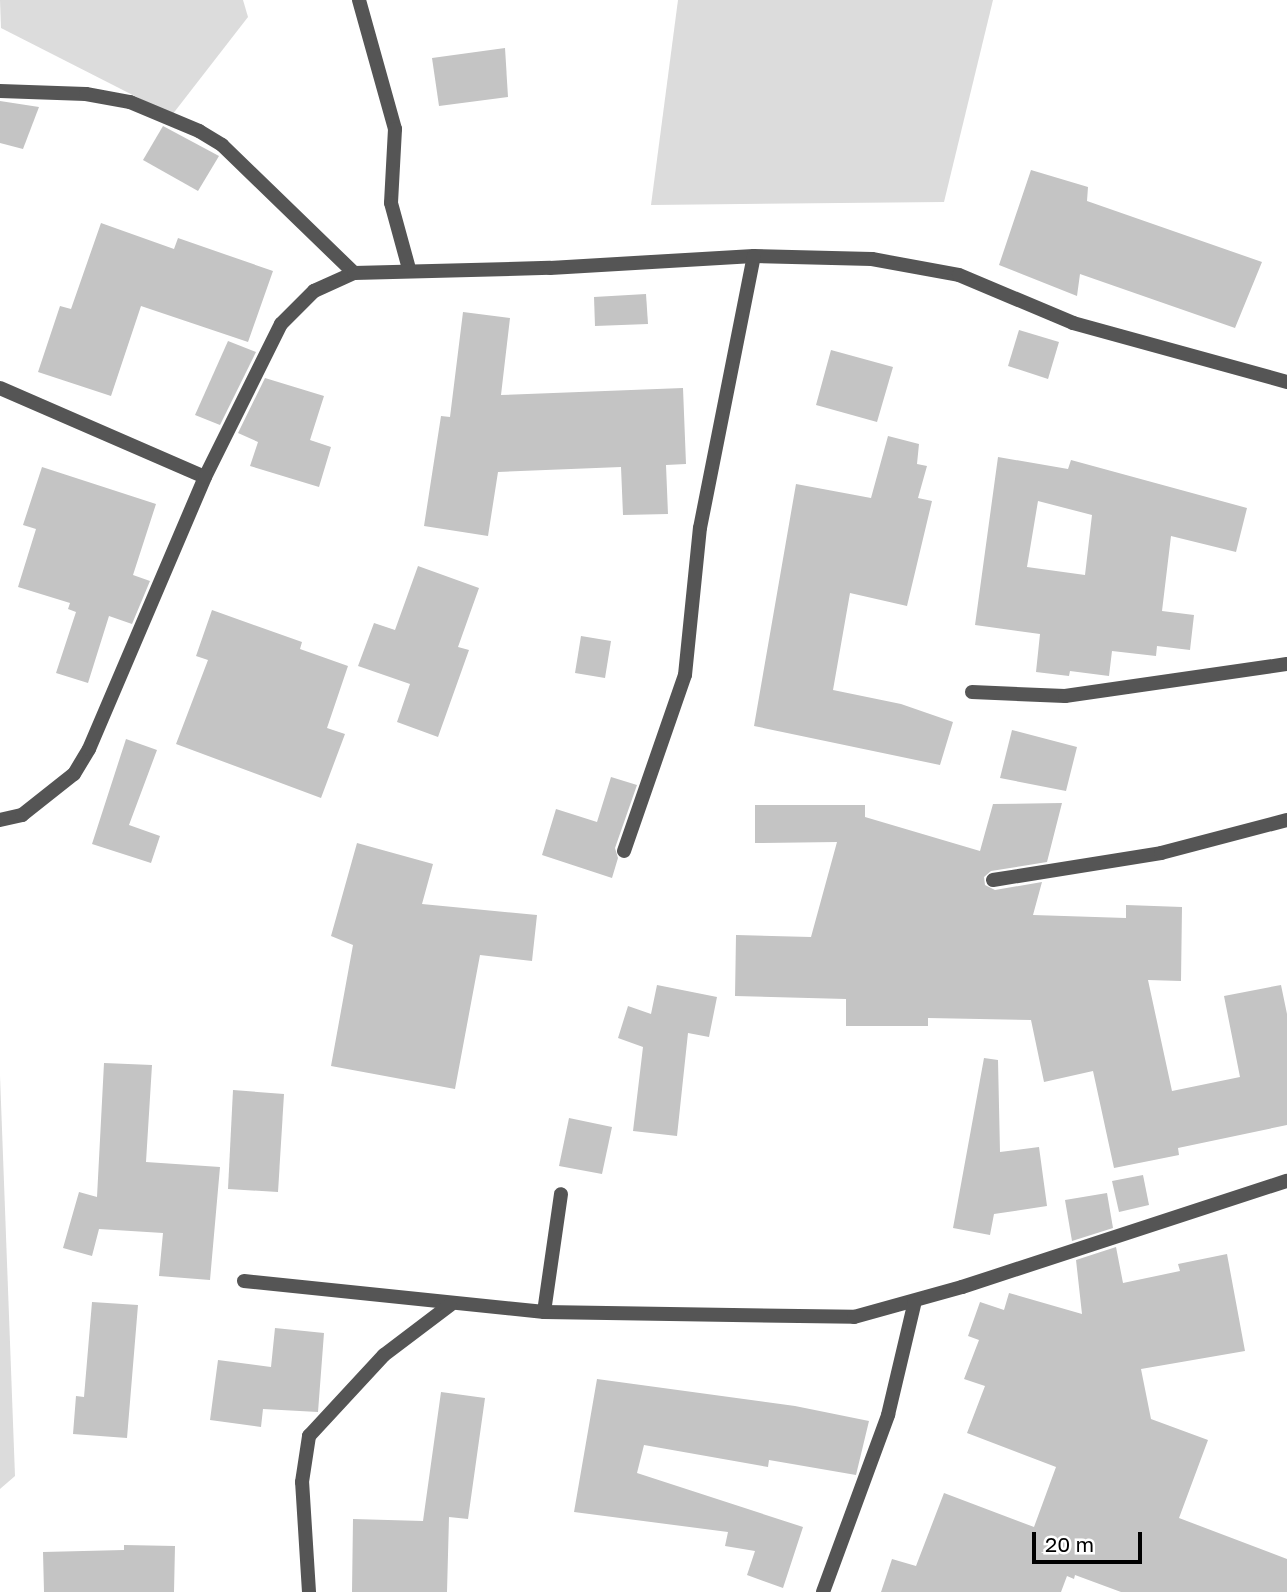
<!DOCTYPE html>
<html>
<head>
<meta charset="utf-8">
<style>
	body { margin:0 }
	#map { position:relative; width:1287px; height:1592px; overflow:hidden; background:#fff; font-family:"Golos Text",sans-serif }
	div>[style] { position:absolute }
	[style*='--x'] { left:calc(var(--x)*1px); top:calc(var(--y)*1px); width:calc(var(--w)*1px); rotate:calc(var(--a)*1deg) }
	.green>* { inset:0; background:#dcdcdc }
	.building>* { inset:0; background:#c4c4c4 }
	.minor>* { height:14px; margin:-7px; padding:0 7px; transform-origin:7px; border-radius:7px; background:#555 }
	span { translate:-50% -50%; white-space:nowrap; text-align:center; line-height:1.15; -webkit-text-stroke:7px #fff; paint-order:stroke }
	.scale { position:absolute; left:1032px; top:1532px; width:110px; height:32px; box-sizing:border-box; border:4px solid #000; border-top:0; padding-left:9px; font-size:21px; line-height:24px; white-space:nowrap; color:#000; -webkit-text-stroke:5px #fff; paint-order:stroke }
</style>
</head>
<body>
<div id="map">
	<div class="green">
		<i style="clip-path:polygon(0 0,243px 0,248px 17px,172px 115px,1px 28px)"></i>
		<i style="clip-path:polygon(678px 0,993px 0,944px 202px,651px 205px)"></i>
		<i style="clip-path:polygon(0 1076px,15px 1476px,0 1489px)"></i>
	</div>
	<div class="building">
		<i style="clip-path:polygon(505px 48px,508px 97px,439px 106px,432px 58px)"></i>
		<i style="clip-path:polygon(0 101px,39px 107px,23px 149px,0 143px)"></i>
		<i style="clip-path:polygon(163px 126px,219px 156px,198px 191px,143px 160px)"></i>
		<i style="clip-path:polygon(1031px 170px,1088px 187px,1087px 201px,1262px 262px,1235px 328px,1080px 274px,1077px 296px,999px 265px)"></i>
		<i style="clip-path:polygon(101px 223px,174px 249px,178px 238px,273px 271px,248px 342px,141px 306px,111px 396px,38px 372px,60px 306px,71px 309px)"></i>
		<i style="clip-path:polygon(646px 294px,648px 324px,595px 326px,594px 297px)"></i>
		<i style="clip-path:polygon(463px 312px,510px 318px,501px 395px,683px 388px,686px 464px,666px 465px,668px 514px,623px 515px,621px 467px,498px 472px,488px 536px,424px 526px,441px 416px,450px 417px)"></i>
		<i style="clip-path:polygon(1019px 330px,1059px 342px,1048px 379px,1008px 366px)"></i>
		<i style="clip-path:polygon(228px 341px,256px 352px,220px 425px,195px 415px)"></i>
		<i style="clip-path:polygon(831px 350px,893px 367px,877px 422px,816px 405px)"></i>
		<i style="clip-path:polygon(265px 378px,324px 396px,310px 440px,331px 447px,319px 487px,250px 466px,258px 442px,238px 433px)"></i>
		<i style="clip-path:polygon(888px 436px,919px 444px,917px 464px,927px 466px,918px 498px,932px 501px,907px 606px,850px 593px,833px 690px,901px 704px,953px 722px,940px 765px,754px 726px,796px 484px,871px 498px)"></i>
		<i style="clip-path:polygon(evenodd,998px 457px,1068px 469px,1071px 460px,1247px 508px,1236px 552px,1171px 536px,1162px 611px,1194px 615px,1190px 650px,1157px 646px,1156px 656px,1112px 651px,1109px 676px,1070px 671px,1069px 676px,1036px 672px,1040px 634px,975px 625px,998px 457px,1038px 501px,1092px 515px,1085px 575px,1027px 567px,1038px 501px)"></i>
		<i style="clip-path:polygon(42px 467px,156px 504px,133px 575px,150px 581px,132px 624px,109px 616px,88px 683px,56px 673px,76px 612px,68px 609px,70px 603px,18px 587px,36px 529px,23px 525px)"></i>
		<i style="clip-path:polygon(418px 566px,479px 588px,458px 647px,469px 650px,438px 737px,397px 722px,410px 684px,358px 666px,374px 623px,395px 630px)"></i>
		<i style="clip-path:polygon(212px 610px,302px 642px,300px 649px,348px 666px,327px 728px,345px 734px,321px 798px,176px 744px,208px 660px,196px 656px)"></i>
		<i style="clip-path:polygon(581px 636px,611px 641px,605px 678px,575px 673px)"></i>
		<i style="clip-path:polygon(1012px 730px,1077px 747px,1066px 791px,1000px 778px)"></i>
		<i style="clip-path:polygon(126px 739px,157px 750px,129px 825px,160px 836px,151px 863px,92px 844px)"></i>
		<i style="clip-path:polygon(611px 777px,637px 785px,615px 848px,618px 858px,612px 878px,542px 855px,556px 809px,597px 822px)"></i>
		<i style="clip-path:polygon(1062px 803px,1047px 862px,991px 871px,984px 877px,985px 885px,995px 890px,1042px 882px,1033px 915px,1126px 918px,1126px 905px,1182px 907px,1181px 981px,1148px 980px,1172px 1091px,1240px 1077px,1224px 996px,1281px 985px,1287px 1014px,1287px 1125px,1178px 1148px,1179px 1155px,1114px 1168px,1093px 1071px,1044px 1082px,1031px 1020px,928px 1018px,928px 1026px,846px 1026px,846px 999px,735px 996px,736px 935px,811px 937px,837px 842px,755px 843px,755px 805px,865px 805px,865px 817px,980px 851px,993px 804px)"></i>
		<i style="clip-path:polygon(357px 843px,433px 864px,422px 904px,537px 915px,532px 961px,480px 955px,455px 1089px,331px 1066px,353px 945px,331px 936px)"></i>
		<i style="clip-path:polygon(657px 985px,717px 997px,709px 1037px,688px 1033px,677px 1136px,633px 1131px,643px 1047px,618px 1038px,628px 1006px,651px 1014px)"></i>
		<i style="clip-path:polygon(984px 1058px,998px 1060px,1000px 1152px,1039px 1147px,1047px 1206px,994px 1214px,990px 1235px,953px 1228px)"></i>
		<i style="clip-path:polygon(104px 1063px,152px 1065px,146px 1162px,220px 1167px,210px 1280px,159px 1276px,163px 1233px,99px 1229px,92px 1256px,63px 1248px,79px 1192px,97px 1197px)"></i>
		<i style="clip-path:polygon(233px 1090px,284px 1094px,278px 1192px,228px 1189px)"></i>
		<i style="clip-path:polygon(569px 1118px,612px 1127px,602px 1174px,559px 1166px)"></i>
		<i style="clip-path:polygon(1143px 1175px,1149px 1205px,1119px 1212px,1112px 1181px)"></i>
		<i style="clip-path:polygon(1107px 1193px,1113px 1228px,1072px 1241px,1065px 1200px)"></i>
		<i style="clip-path:polygon(1116px 1247px,1123px 1283px,1180px 1271px,1178px 1264px,1227px 1254px,1245px 1351px,1141px 1369px,1151px 1419px,1208px 1440px,1179px 1518px,1287px 1559px,1287px 1592px,1121px 1592px,1075px 1575px,1074px 1579px,1067px 1576px,1061px 1592px,881px 1592px,892px 1559px,916px 1566px,944px 1493px,1034px 1527px,1056px 1467px,967px 1433px,985px 1386px,964px 1379px,979px 1340px,968px 1336px,980px 1302px,1004px 1310px,1009px 1293px,1082px 1314px,1076px 1260px)"></i>
		<i style="clip-path:polygon(92px 1302px,138px 1305px,127px 1438px,73px 1434px,76px 1396px,84px 1397px)"></i>
		<i style="clip-path:polygon(275px 1328px,324px 1333px,318px 1412px,263px 1409px,261px 1427px,210px 1420px,218px 1360px,271px 1367px)"></i>
		<i style="clip-path:polygon(597px 1379px,795px 1406px,869px 1421px,856px 1475px,769px 1460px,768px 1467px,644px 1445px,637px 1473px,803px 1527px,783px 1588px,747px 1575px,755px 1551px,725px 1546px,728px 1532px,574px 1512px)"></i>
		<i style="clip-path:polygon(441px 1392px,485px 1398px,468px 1519px,449px 1517px,447px 1592px,352px 1592px,353px 1519px,423px 1521px)"></i>
		<i style="clip-path:polygon(124px 1545px,175px 1546px,174px 1592px,44px 1592px,43px 1552px,124px 1550px)"></i>
	</div>
	<div class="minor">
		<i style="--x:359;--y:0;--w:134;--a:74.4"></i>
		<i style="--x:395;--y:129;--w:74;--a:93.1"></i>
		<i style="--x:391;--y:203;--w:68;--a:74.7"></i>
		<i style="--x:0;--y:91;--w:86;--a:2"></i>
		<i style="--x:86;--y:94;--w:45;--a:10.3"></i>
		<i style="--x:130;--y:102;--w:75;--a:22.8"></i>
		<i style="--x:199;--y:131;--w:27;--a:31"></i>
		<i style="--x:222;--y:145;--w:184;--a:44.1"></i>
		<i style="--x:0;--y:388;--w:223;--a:23.5"></i>
		<i style="--x:972;--y:692;--w:93;--a:2.5"></i>
		<i style="--x:1065;--y:696;--w:224;--a:-8.2"></i>
		<i style="--x:0;--y:820;--w:23;--a:-13"></i>
		<i style="--x:22;--y:815;--w:66;--a:-38.3"></i>
		<i style="--x:74;--y:774;--w:29;--a:-59"></i>
		<i style="--x:89;--y:749;--w:296;--a:-66.9"></i>
		<i style="--x:205;--y:477;--w:171;--a:-63.6"></i>
		<i style="--x:281;--y:324;--w:47;--a:-45"></i>
		<i style="--x:314;--y:291;--w:44;--a:-24.2"></i>
		<i style="--x:354;--y:273;--w:196;--a:-1.5"></i>
		<i style="--x:550;--y:268;--w:204;--a:-3.4"></i>
		<i style="--x:754;--y:256;--w:118;--a:1.5"></i>
		<i style="--x:872;--y:259;--w:88;--a:10.4"></i>
		<i style="--x:959;--y:275;--w:124;--a:22.8"></i>
		<i style="--x:1073;--y:323;--w:222;--a:15.4"></i>
		<i style="--x:624;--y:851;--w:186;--a:-70.9"></i>
		<i style="--x:685;--y:675;--w:148;--a:-84.2"></i>
		<i style="--x:700;--y:528;--w:277;--a:-78.8"></i>
		<i style="--x:993;--y:880;--w:170;--a:-9.1"></i>
		<i style="--x:1161;--y:853;--w:130;--a:-14.7"></i>
		<i style="--x:244;--y:1281;--w:302;--a:5.9"></i>
		<i style="--x:544;--y:1312;--w:310;--a:0.9"></i>
		<i style="--x:854;--y:1317;--w:112;--a:-15.5"></i>
		<i style="--x:962;--y:1287;--w:342;--a:-18.1"></i>
		<i style="--x:544;--y:1312;--w:119;--a:-81.8"></i>
		<i style="--x:309;--y:1592;--w:110;--a:-93.6"></i>
		<i style="--x:302;--y:1482;--w:47;--a:-81.3"></i>
		<i style="--x:309;--y:1436;--w:110;--a:-47.2"></i>
		<i style="--x:384;--y:1355;--w:83;--a:-37.1"></i>
		<i style="--x:823;--y:1592;--w:189;--a:-69.8"></i>
		<i style="--x:888;--y:1415;--w:117;--a:-76.7"></i>
	</div>
	<div class="scale">20 m</div>
</div>
</body>
</html>
